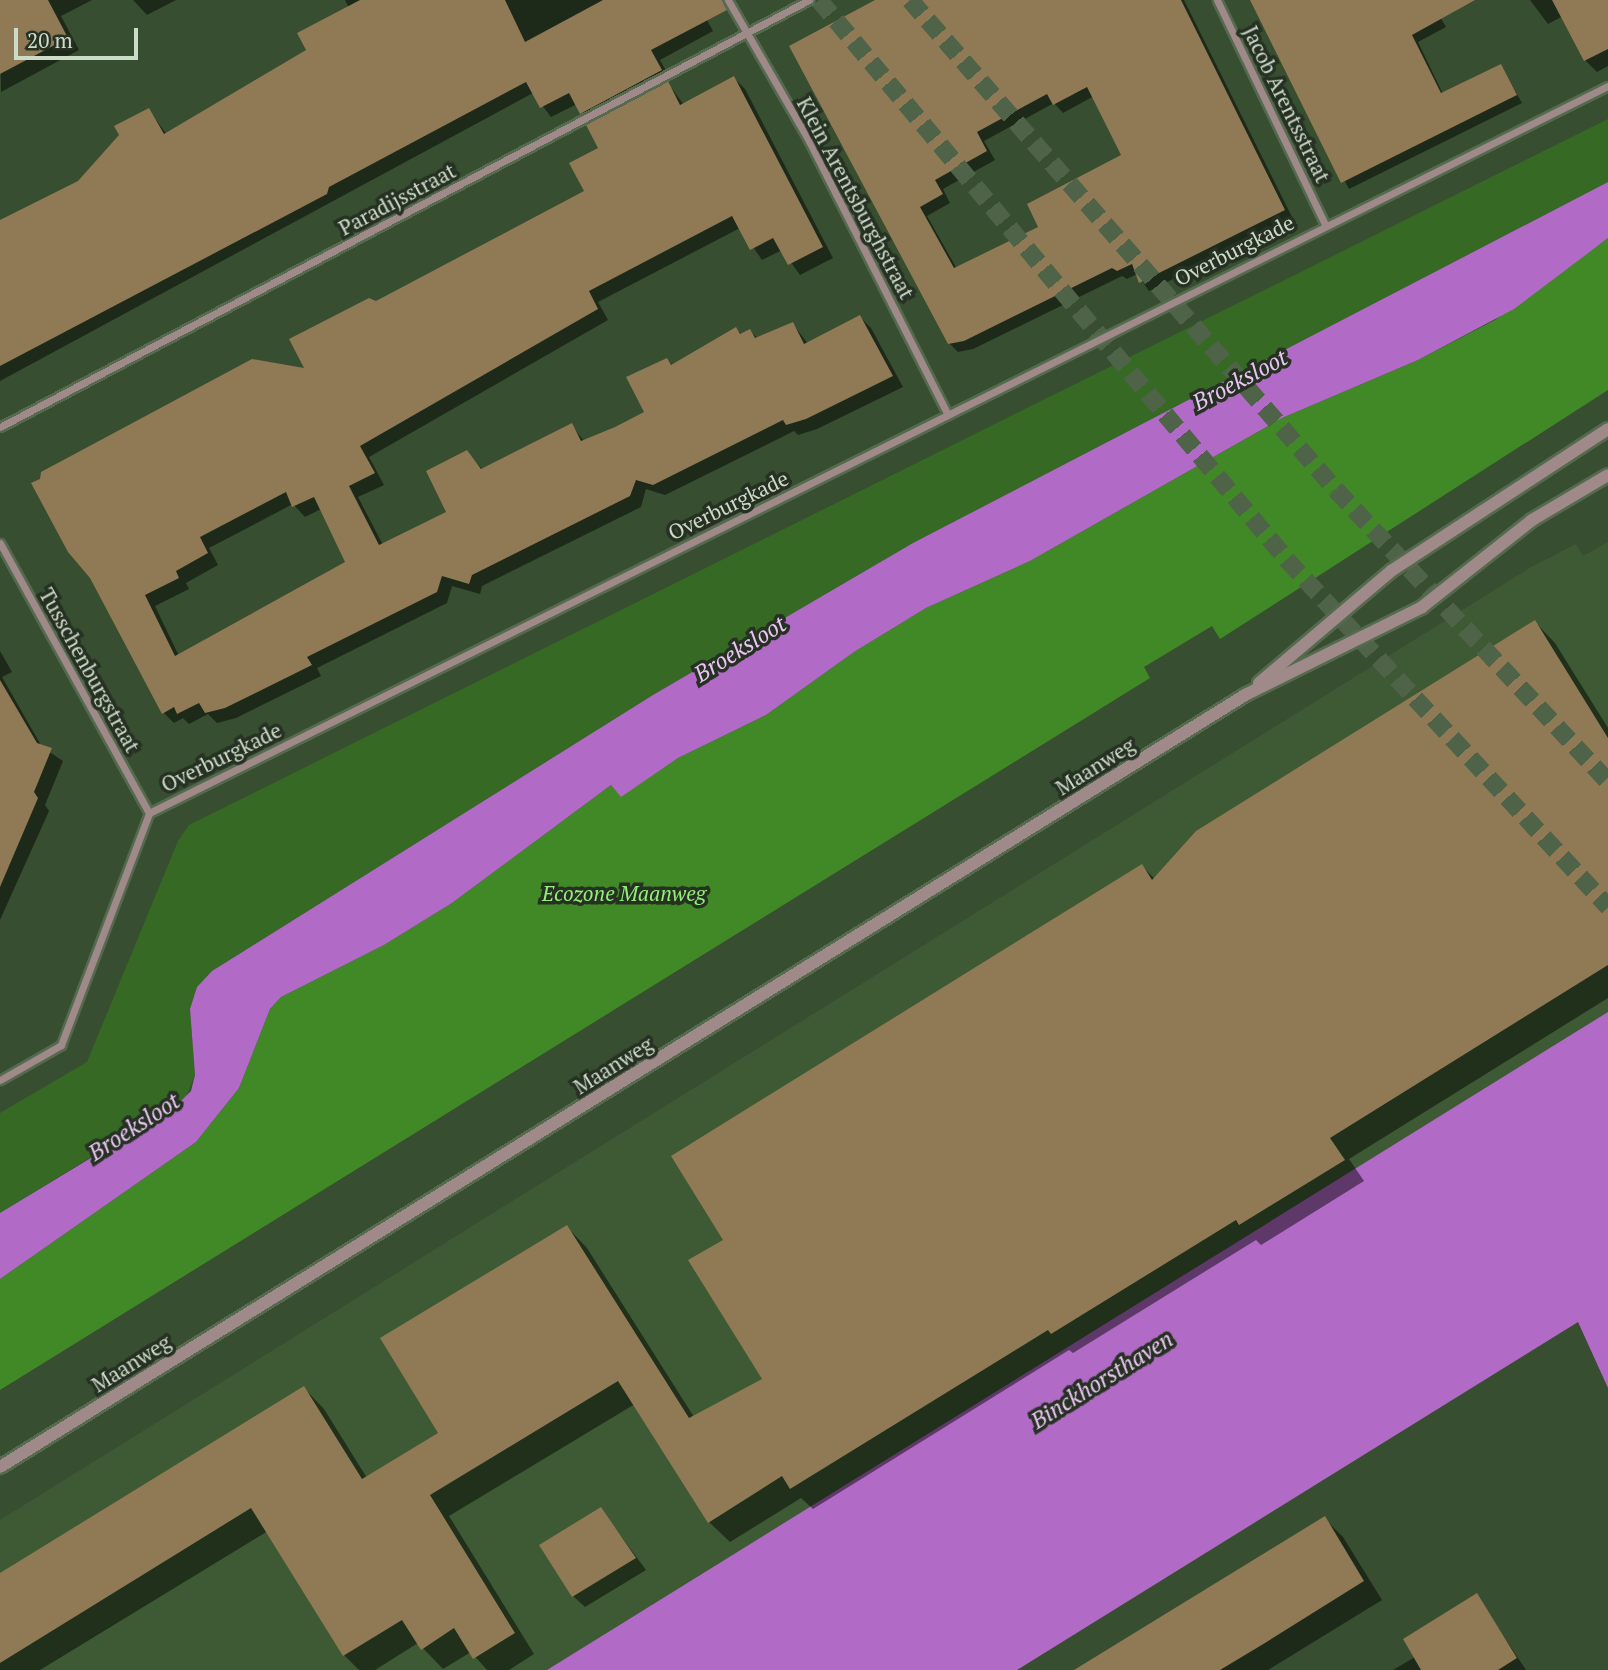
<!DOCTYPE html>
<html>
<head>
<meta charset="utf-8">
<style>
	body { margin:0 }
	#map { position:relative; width:1608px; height:1670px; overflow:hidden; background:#374e30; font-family:"PT Serif",serif }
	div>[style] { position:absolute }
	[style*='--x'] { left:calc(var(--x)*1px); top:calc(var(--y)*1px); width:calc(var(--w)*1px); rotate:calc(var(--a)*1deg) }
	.built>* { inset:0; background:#3d5a34 }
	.green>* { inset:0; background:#366a24 }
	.forest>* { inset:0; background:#418926 }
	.water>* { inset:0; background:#b16ac5 }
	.shadow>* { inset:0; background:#0007 }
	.building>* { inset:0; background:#907955 }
	.primary-tunnel>* { height:18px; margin-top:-9px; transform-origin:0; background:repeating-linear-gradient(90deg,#4e6347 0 18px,transparent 0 27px) }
	.roads { filter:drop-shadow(2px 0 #556a4f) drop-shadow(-2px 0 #556a4f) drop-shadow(0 2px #556a4f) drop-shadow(0 -2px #556a4f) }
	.minor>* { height:7px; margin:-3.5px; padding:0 3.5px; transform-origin:3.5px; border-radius:3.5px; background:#9f8989 }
	.tertiary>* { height:12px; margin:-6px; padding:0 6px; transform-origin:6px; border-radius:6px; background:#9f8989 }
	span { translate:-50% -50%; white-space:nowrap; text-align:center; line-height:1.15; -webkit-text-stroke:7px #263123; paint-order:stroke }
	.street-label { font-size:21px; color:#cddbc9 }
	.park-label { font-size:21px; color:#93f076; font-style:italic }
	.water-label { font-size:23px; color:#eac6f4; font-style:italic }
	.scale { position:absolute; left:14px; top:28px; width:124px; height:32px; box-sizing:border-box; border:4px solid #cddbc9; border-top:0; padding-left:9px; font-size:21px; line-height:24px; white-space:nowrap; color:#cddbc9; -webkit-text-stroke:5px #263123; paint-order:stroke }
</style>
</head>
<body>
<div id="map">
	<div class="built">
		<i style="clip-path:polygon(1608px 542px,1608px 1040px,569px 1670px,0 1670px,0 1520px,1533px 566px,1576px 544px,1583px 556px)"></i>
	</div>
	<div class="green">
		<i style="clip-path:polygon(1608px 119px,1608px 182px,913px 543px,653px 695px,212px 971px,197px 987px,190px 1009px,195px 1075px,185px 1099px,0 1213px,0 1113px,87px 1062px,178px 841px,189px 825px)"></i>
	</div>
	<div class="forest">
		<i style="clip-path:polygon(1608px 238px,1608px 390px,1220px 639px,1212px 626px,1144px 667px,1150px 678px,0 1390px,0 1279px,196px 1142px,239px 1088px,270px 1009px,281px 997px,384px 945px,452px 903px,611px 785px,621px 796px,678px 758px,766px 715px,854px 652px,926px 608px,1030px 561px,1282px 418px,1418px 360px,1495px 320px)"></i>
	</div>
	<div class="water">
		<i style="clip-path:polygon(1608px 182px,1608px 238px,1514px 309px,1418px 360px,1282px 418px,1030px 561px,926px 608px,854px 652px,766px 715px,678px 758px,621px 797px,611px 785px,452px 903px,384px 945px,281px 997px,270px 1009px,239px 1088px,196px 1142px,0 1279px,0 1213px,175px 1107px,191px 1091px,195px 1075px,190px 1009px,197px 987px,212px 971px,653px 695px,913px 543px)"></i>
		<i style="clip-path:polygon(1608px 1012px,1608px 1388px,1578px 1322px,1017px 1670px,547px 1670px)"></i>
	</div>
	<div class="shadow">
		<i style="clip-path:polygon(0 0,92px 0,61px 16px,79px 50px,1px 92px)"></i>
		<i style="clip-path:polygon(133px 0,176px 0,147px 15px)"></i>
		<i style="clip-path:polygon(evenodd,345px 0,696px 0,713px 31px,660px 60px,671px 80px,667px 82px,684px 105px,734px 78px,745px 89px,833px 258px,800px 275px,782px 250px,762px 260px,740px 228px,598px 302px,608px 320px,369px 457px,384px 485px,358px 497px,383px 545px,449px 512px,467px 452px,483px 470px,571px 425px,585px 442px,646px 413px,667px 360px,673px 366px,736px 329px,742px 335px,750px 331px,758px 339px,793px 324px,808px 344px,860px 317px,871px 328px,903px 387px,817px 429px,798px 435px,794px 431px,665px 495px,646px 489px,641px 507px,482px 586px,480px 594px,452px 586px,447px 603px,317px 668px,321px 676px,236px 718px,217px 723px,208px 714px,189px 724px,183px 718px,174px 723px,163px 712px,92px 577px,376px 302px,586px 192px,600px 149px,592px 123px,577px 104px,551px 117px,533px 93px,0 381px,0 224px,79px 183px,149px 110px,167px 135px,308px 51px,349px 8px,345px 0,293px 504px,305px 517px,321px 509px,347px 563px,179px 656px,155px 606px,189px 589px,186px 583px,218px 565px,209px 548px,293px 504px)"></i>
		<i style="clip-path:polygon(evenodd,877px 0,1184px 0,1293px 219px,1149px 291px,1137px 274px,1127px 279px,1122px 276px,973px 349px,958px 352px,949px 343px,791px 46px,877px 0,1094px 96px,1123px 156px,1041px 227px,957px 269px,927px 216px,950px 203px,943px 189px,995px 160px,984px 141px,1054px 103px,1063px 113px,1094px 96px)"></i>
		<i style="clip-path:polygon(1252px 0,1430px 0,1446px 27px,1418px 42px,1443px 94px,1501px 66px,1522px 103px,1349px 189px)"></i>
		<i style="clip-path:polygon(1530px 0,1608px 0,1608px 66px,1597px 72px,1585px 60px,1563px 16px,1548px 24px)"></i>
		<i style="clip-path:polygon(1535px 622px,1555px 643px,1608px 728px,1608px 998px,1349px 1159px,1364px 1181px,1261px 1245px,1256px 1240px,1073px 1353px,1069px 1350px,813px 1509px,801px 1498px,730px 1542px,709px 1522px,635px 1404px,449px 1516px,534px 1654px,509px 1670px,487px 1670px,471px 1652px,443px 1669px,418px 1643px,375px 1670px,359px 1670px,344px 1655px,268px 1531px,40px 1670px,0 1670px,0 1575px,304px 1388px,324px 1409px,367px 1478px,441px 1433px,567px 1227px,587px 1248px,694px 1417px,764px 1379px,725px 1241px,1142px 866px,1155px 879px)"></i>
		<i style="clip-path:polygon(0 651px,12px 672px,2px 677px,42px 747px,63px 761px,45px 805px,49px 811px,0 920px)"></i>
		<i style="clip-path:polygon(601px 1509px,646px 1570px,585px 1607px,573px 1596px)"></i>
		<i style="clip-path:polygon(1324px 1518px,1343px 1537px,1382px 1600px,1268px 1670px,1078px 1670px)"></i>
		<i style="clip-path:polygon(1477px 1596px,1526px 1670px,1393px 1670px,1415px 1657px)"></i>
	</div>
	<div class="building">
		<i style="clip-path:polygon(0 0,48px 0,68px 38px,0 74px)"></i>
		<i style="clip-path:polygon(360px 0,505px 0,525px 42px,603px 0,722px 0,727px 10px,651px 50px,662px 70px,580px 114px,569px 93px,540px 108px,526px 82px,329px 187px,327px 194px,0 366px,0 220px,78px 181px,119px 135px,114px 126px,149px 108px,164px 134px,306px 50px,297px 33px)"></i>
		<i style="clip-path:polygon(evenodd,875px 0,1181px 0,1285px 210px,1139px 283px,1132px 264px,1117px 271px,1112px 268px,964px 341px,948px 344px,789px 46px,875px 0,1087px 87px,1121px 155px,1027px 204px,1038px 227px,954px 268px,920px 207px,943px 194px,935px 180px,987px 151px,977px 132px,1047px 94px,1053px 105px,1087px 87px)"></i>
		<i style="clip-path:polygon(1250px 0,1475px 0,1412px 35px,1441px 93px,1501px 64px,1517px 95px,1341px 183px)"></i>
		<i style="clip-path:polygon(1552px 0,1608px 0,1608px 49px,1584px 61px)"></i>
		<i style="clip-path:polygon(evenodd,734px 76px,823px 247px,788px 265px,773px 238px,750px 250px,732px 216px,589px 291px,598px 309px,360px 446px,375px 473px,349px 486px,379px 545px,446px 512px,426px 471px,467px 450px,481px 469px,572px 423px,581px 441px,615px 427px,644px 412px,626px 377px,667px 358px,671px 365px,736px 327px,740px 334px,750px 329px,755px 338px,793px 322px,804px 344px,860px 315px,893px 376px,806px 419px,786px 425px,783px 420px,653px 485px,636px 480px,630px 496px,472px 575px,469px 584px,442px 576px,437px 592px,307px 657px,312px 665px,225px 708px,205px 713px,199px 703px,177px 714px,174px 707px,162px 714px,90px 578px,68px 552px,31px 483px,40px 479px,41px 472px,252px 359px,304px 368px,289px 339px,369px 298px,376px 301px,584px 191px,569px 163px,598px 148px,586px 125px,668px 81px,680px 105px,734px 76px,286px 492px,292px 507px,314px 497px,345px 562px,175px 656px,145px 595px,179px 578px,176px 571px,208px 553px,200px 537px,286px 492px)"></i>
		<i style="clip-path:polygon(1535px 620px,1608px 738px,1608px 965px,1330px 1138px,1345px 1160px,1239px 1225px,1236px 1220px,1051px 1334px,1048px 1330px,790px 1489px,782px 1476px,708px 1523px,618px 1381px,430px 1495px,515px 1633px,473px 1659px,454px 1628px,421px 1650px,402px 1620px,343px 1656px,251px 1508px,0 1663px,0 1573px,304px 1386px,362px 1479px,438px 1433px,380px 1338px,567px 1225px,689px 1418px,762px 1379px,688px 1260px,723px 1240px,671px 1156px,1142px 864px,1152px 880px,1196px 831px)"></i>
		<i style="clip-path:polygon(0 680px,37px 743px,52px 748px,34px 792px,38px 798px,0 887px)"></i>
		<i style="clip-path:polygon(601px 1507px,636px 1558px,572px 1597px,539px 1545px)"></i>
		<i style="clip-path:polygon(1325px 1516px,1364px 1581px,1265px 1643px,1220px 1670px,1074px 1670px)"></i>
		<i style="clip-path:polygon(1477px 1593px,1517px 1658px,1498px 1670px,1421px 1670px,1403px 1639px)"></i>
	</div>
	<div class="primary-tunnel">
		<i style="--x:819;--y:0;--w:730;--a:50.11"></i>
		<i style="--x:1287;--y:560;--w:473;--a:47.2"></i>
		<i style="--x:910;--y:0;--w:649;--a:49"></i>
		<i style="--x:1336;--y:490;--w:399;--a:47"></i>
	</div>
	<div class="roads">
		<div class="minor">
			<i style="--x:728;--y:0;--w:163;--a:60.1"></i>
			<i style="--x:809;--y:141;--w:307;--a:63.1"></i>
			<i style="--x:1217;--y:0;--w:249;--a:64.3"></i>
			<i style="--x:0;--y:427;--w:915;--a:-27.83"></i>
			<i style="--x:0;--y:543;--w:308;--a:61.1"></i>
			<i style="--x:0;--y:1080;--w:70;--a:-29.8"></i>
			<i style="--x:61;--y:1045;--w:248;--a:-69.2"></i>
			<i style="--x:149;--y:813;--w:1630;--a:-26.49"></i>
		</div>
		<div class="tertiary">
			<i style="--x:1259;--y:683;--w:173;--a:-40.3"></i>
			<i style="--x:1391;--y:571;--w:259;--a:-33.2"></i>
			<i style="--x:0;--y:1467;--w:1465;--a:-31.8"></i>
			<i style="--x:1245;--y:695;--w:198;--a:-26.4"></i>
			<i style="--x:1422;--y:607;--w:140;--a:-38.3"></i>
			<i style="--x:1532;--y:520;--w:88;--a:-30.6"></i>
		</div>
	</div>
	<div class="street-label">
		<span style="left:1287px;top:104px;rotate:64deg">Jacob Arentsstraat</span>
		<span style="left:856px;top:198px;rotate:62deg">Klein Arentsburghstraat</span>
		<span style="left:397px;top:199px;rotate:-28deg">Paradijsstraat</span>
		<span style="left:1234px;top:250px;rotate:-27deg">Overburgkade</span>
		<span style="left:728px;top:505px;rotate:-26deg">Overburgkade</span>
		<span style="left:90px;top:670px;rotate:61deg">Tusschenburgstraat</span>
		<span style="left:221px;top:757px;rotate:-26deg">Overburgkade</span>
		<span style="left:1095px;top:766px;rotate:-32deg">Maanweg</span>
		<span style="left:613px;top:1065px;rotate:-32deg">Maanweg</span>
		<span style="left:131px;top:1363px;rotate:-32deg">Maanweg</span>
	</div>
	<div class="park-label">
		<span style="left:624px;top:893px">Ecozone Maanweg</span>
	</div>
	<div class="water-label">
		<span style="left:1240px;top:380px;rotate:-28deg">Broeksloot</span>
		<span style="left:740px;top:649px;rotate:-32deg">Broeksloot</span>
		<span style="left:134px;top:1127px;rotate:-33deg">Broeksloot</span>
		<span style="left:1102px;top:1380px;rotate:-32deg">Binckhorsthaven</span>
	</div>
	<div class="scale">20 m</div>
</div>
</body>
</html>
